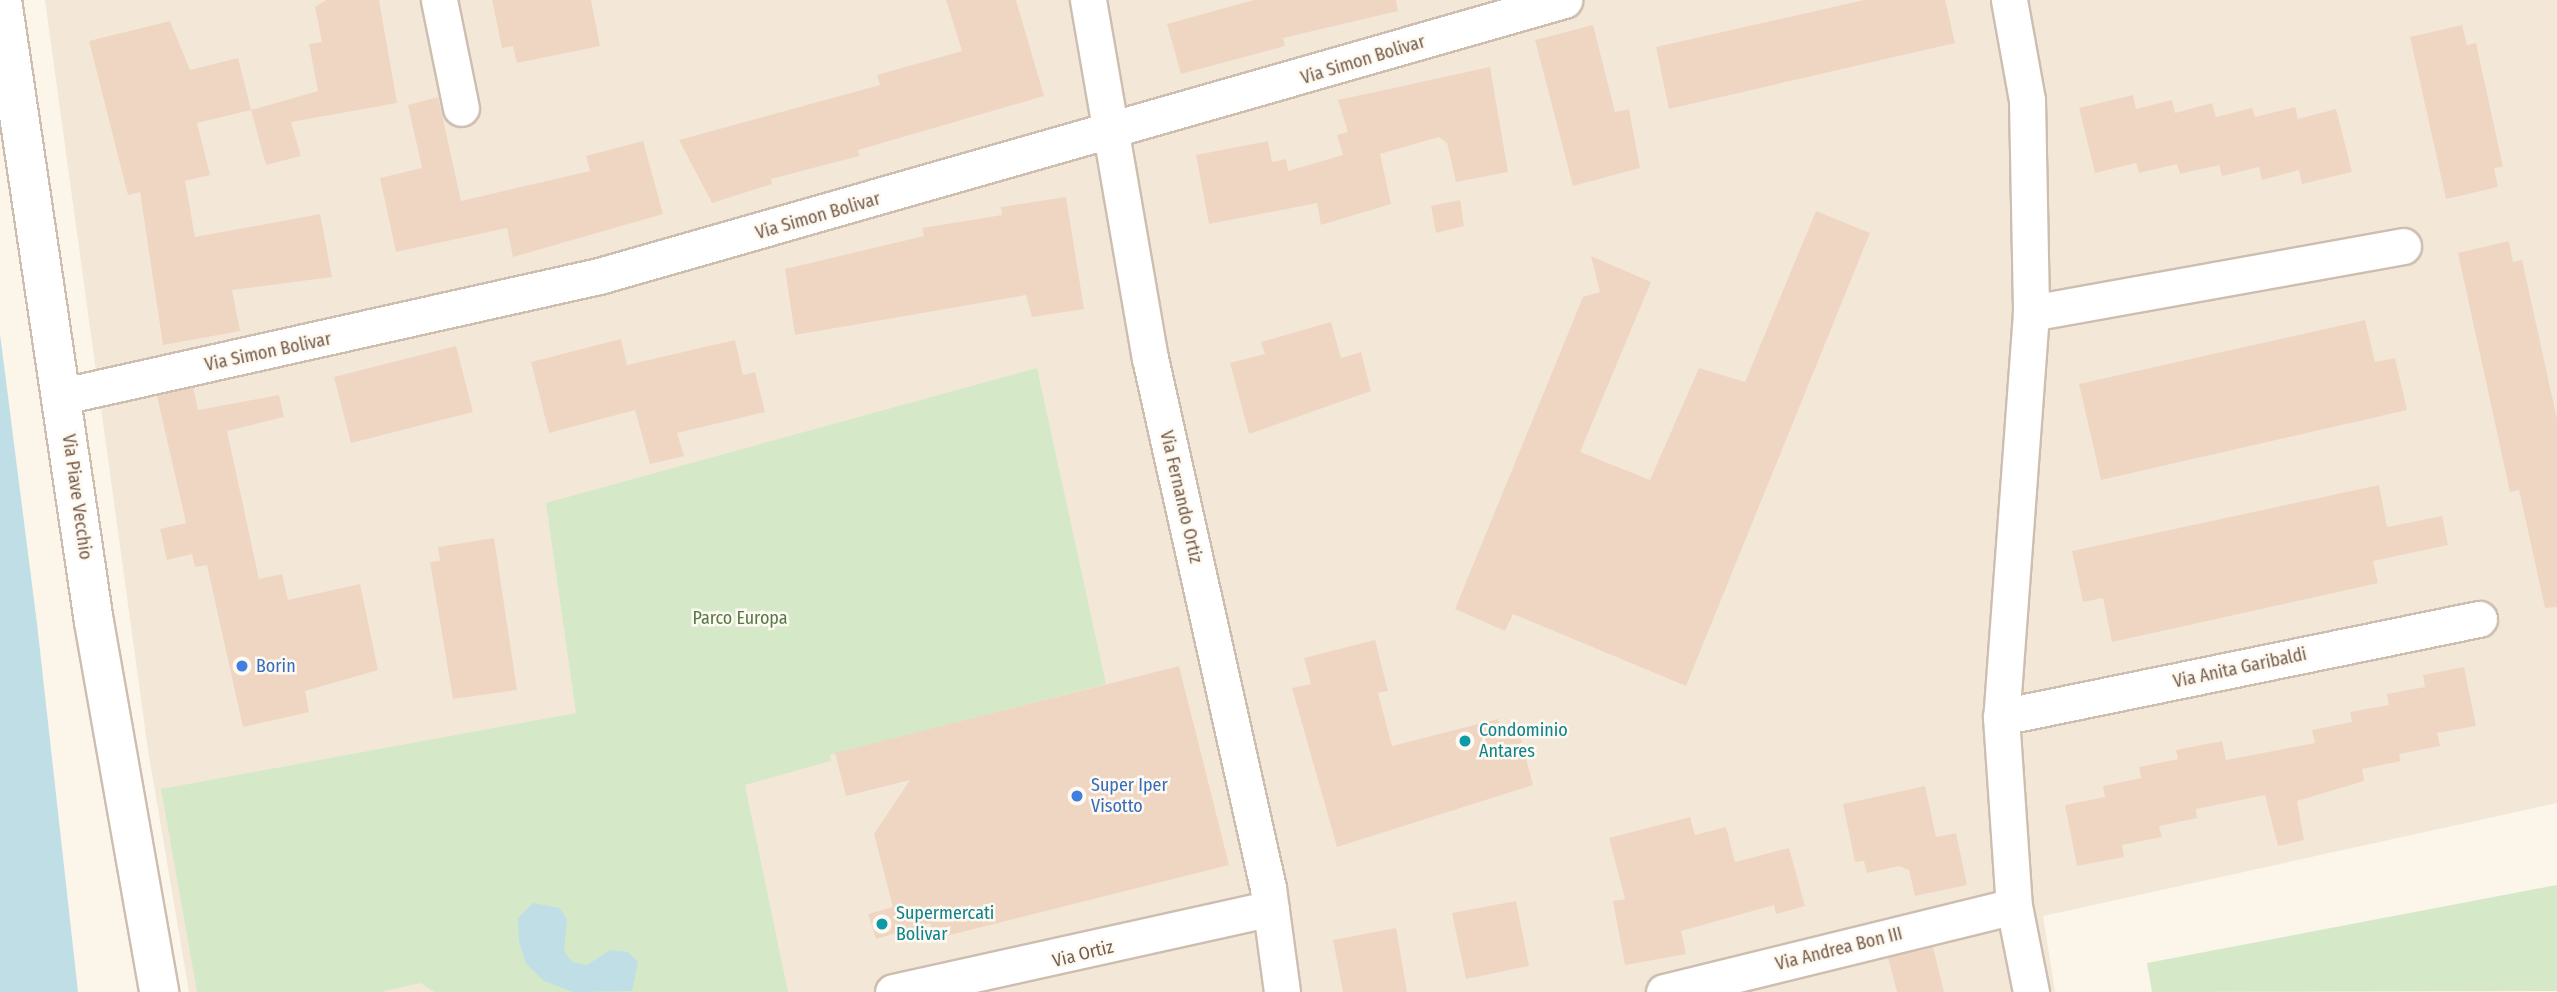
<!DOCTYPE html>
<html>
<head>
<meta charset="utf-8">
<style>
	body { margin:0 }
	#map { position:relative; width:2557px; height:992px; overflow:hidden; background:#fbf5ea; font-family:"Fira Sans Condensed",sans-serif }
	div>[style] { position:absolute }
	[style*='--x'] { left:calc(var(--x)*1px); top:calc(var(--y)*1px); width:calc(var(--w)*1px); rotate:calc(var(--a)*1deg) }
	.residential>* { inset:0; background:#f3e8d8 }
	.green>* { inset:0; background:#d5e9c8 }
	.water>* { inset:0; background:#bfdee5 }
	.building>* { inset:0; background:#efd6c3 }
	.roads { filter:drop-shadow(2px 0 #cdbeb0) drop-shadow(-2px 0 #cdbeb0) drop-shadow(0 2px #cdbeb0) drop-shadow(0 -2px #cdbeb0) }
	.street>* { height:35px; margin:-17.5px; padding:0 17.5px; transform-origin:17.5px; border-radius:17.5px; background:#fff }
	.secondary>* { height:38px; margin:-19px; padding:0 19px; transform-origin:19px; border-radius:19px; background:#fff }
	.dots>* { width:19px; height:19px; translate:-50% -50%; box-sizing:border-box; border:4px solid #fef9f0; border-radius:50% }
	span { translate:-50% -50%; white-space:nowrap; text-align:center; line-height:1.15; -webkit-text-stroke:5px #fef9f0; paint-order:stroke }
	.street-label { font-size:18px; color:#755d4e }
	.park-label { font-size:18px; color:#547a46 }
	.shop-label { font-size:18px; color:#366cbe }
	.left { translate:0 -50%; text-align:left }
	.culture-label { font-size:18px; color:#0d838f }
</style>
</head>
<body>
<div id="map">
	<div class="residential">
		<i style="clip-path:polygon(45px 0,2557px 0,2557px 803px,2043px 916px,2055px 992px,189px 992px,148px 750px)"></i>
	</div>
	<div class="green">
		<i style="clip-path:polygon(1037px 368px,1106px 684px,830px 755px,831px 761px,745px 785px,788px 992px,435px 992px,420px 983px,381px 992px,197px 992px,161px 789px,576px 713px,546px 503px)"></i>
		<i style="clip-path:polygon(2557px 885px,2557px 991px,2152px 992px,2147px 963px)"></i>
	</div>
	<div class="water">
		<i style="clip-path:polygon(0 334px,37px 624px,78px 992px,0 992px)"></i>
		<i style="clip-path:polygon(533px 903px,560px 908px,567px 920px,564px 951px,572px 962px,587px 965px,610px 950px,628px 952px,638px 962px,632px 991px,573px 992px,544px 981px,526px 964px,519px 941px,518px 918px)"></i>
	</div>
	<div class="building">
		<i style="clip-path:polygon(326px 0,379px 0,397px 103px,291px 122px,301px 156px,266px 165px,251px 110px,318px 91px,309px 44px,322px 42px,315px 7px)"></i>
		<i style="clip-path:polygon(492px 0,591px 0,600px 46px,517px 63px,513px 46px,502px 48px)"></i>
		<i style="clip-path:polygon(946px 0,1016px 0,1044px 96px,858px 150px,859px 156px,771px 179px,772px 184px,712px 203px,679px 140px,880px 85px,877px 75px,962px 51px)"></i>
		<i style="clip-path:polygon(1254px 0,1396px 0,1398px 11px,1283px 38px,1285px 46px,1181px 74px,1167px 24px)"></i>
		<i style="clip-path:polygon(1864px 0,1945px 0,1955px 43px,1669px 109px,1656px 47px)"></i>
		<i style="clip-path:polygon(170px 21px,190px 70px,238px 58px,251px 110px,197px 123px,210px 175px,185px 181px,195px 237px,320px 214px,332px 277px,232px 290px,240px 331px,163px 345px,140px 192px,128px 195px,89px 41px)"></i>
		<i style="clip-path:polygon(1593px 25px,1615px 112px,1629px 109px,1640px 168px,1573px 186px,1535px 40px)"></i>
		<i style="clip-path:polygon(2462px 25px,2467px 45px,2476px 43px,2503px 167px,2494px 168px,2498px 187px,2446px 199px,2410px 37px)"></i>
		<i style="clip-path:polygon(1490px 67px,1508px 172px,1456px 182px,1447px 143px,1439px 137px,1380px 154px,1391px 204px,1321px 225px,1317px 203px,1209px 224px,1196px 155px,1268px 141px,1272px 162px,1286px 159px,1288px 171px,1343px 155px,1337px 135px,1348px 132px,1338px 100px)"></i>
		<i style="clip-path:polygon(2133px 95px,2136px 109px,2172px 100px,2175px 113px,2212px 103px,2216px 117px,2252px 108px,2255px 117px,2295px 107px,2298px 119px,2336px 109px,2352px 172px,2302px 184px,2299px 170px,2262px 180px,2259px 167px,2222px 176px,2219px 165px,2180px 174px,2177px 164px,2139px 173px,2136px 163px,2095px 173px,2079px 108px)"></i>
		<i style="clip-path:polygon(438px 97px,461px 201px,590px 171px,586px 156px,643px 141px,663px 214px,513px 257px,507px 228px,396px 252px,380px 178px,422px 168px,408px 105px)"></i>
		<i style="clip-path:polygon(1066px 197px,1084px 309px,1032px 317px,1026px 295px,795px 335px,785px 269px,924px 236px,922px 228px,1002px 215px,1001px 207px)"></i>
		<i style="clip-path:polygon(1460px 200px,1464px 226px,1436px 233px,1431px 206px)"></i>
		<i style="clip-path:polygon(1816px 211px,1870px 233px,1686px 686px,1513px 614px,1505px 631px,1455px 609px,1583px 297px,1600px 292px,1591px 256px,1651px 282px,1580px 452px,1650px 480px,1699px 368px,1745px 382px)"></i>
		<i style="clip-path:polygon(2509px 241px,2513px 262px,2522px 260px,2557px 419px,2557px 607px,2545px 608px,2519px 490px,2510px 492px,2458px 253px)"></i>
		<i style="clip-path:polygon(2365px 320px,2375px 362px,2395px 358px,2407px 410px,2101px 480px,2079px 384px)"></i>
		<i style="clip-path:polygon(1331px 322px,1341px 358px,1361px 352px,1371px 391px,1249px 434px,1230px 363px,1265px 354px,1261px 342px)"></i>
		<i style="clip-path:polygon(621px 339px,627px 365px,735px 340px,743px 375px,755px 372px,765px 412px,677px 433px,684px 456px,650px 464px,635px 410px,549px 433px,531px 362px)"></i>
		<i style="clip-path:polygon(456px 346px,473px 412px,351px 443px,334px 377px)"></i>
		<i style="clip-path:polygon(193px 387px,198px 410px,279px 395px,284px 417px,227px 431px,259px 579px,282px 574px,288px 600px,360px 584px,378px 670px,305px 691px,309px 712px,243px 727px,207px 565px,195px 567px,192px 554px,167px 560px,160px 529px,186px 523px,157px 396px)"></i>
		<i style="clip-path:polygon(2379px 485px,2387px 527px,2442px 516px,2448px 545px,2373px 561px,2378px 583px,2112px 642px,2103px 598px,2083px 602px,2072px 551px)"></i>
		<i style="clip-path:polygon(494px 538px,517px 690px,453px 699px,430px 562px,440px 561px,438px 547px)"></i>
		<i style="clip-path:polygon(1375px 640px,1388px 691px,1378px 693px,1392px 746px,1498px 719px,1502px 737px,1519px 732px,1533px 785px,1337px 847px,1292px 688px,1311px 684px,1304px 658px)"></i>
		<i style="clip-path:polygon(1179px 666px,1229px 865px,934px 939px,930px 923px,876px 939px,868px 914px,893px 907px,874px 834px,910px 780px,846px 796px,835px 753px)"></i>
		<i style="clip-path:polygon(2464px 667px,2476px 726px,2437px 733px,2440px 746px,2399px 754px,2401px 761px,2362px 769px,2364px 781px,2297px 801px,2304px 840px,2278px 846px,2265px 795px,2196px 809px,2197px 818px,2159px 826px,2162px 837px,2122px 845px,2124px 857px,2077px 866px,2065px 805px,2105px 797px,2103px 786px,2141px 778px,2139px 767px,2178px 759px,2176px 750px,2222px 741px,2226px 760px,2315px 743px,2312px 730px,2352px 722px,2350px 712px,2389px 705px,2387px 694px,2425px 687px,2423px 675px)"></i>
		<i style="clip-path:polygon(1925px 786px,1936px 837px,1956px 833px,1967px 885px,1915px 896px,1909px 870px,1899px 866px,1867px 873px,1864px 861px,1855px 862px,1843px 804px)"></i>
		<i style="clip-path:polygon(1690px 817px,1695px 835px,1726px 827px,1735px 862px,1789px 848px,1805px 906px,1776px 914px,1774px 905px,1681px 931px,1686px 954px,1625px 965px,1613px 901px,1625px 899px,1609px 838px)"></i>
		<i style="clip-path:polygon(1516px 901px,1529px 966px,1466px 979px,1452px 913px)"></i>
		<i style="clip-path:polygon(1396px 928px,1407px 992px,1343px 992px,1333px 940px)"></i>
		<i style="clip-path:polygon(1933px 947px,1944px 992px,1897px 992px,1888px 958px)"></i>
	</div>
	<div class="roads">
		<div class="street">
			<i style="--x:439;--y:0;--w:110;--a:78.5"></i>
			<i style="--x:1088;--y:0;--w:363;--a:80.2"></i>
			<i style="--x:1150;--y:358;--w:543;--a:77.45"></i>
			<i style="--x:1268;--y:888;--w:105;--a:82.3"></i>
			<i style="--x:2009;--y:0;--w:102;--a:79.8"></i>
			<i style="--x:2027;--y:100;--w:213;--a:88.9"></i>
			<i style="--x:2031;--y:313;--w:405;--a:94.2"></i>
			<i style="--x:2001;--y:717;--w:189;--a:86.1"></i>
			<i style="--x:2014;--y:906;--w:88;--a:78.8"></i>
			<i style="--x:2031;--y:313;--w:378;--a:-10.2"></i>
			<i style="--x:63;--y:396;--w:549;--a:-12.62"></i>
			<i style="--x:599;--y:276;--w:1004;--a:-15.96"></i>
			<i style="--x:2001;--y:717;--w:488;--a:-11.6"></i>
			<i style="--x:893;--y:992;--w:387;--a:-12.5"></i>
			<i style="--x:1664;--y:992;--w:360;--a:-13.8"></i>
		</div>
		<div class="secondary">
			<i style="--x:2;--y:0;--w:629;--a:81.59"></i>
			<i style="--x:94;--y:622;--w:376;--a:80"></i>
		</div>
	</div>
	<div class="dots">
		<i style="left:242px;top:666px;background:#3f7fe0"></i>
		<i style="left:1465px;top:741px;background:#0f9aa8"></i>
		<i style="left:1077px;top:796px;background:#3f7fe0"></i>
		<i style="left:882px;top:924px;background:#0f9aa8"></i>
	</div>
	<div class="street-label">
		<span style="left:1363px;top:60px;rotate:-17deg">Via Simon Bolivar</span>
		<span style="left:818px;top:216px;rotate:-16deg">Via Simon Bolivar</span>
		<span style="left:268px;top:352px;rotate:-12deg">Via Simon Bolivar</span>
		<span style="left:77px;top:497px;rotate:82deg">Via Piave Vecchio</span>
		<span style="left:1181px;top:497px;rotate:77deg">Via Fernando Ortiz</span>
		<span style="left:2240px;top:668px;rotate:-12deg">Via Anita Garibaldi</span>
		<span style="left:1839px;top:949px;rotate:-14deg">Via Andrea Bon III</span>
		<span style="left:1083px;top:954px;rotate:-14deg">Via Ortiz</span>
	</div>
	<div class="park-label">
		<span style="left:740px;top:618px">Parco Europa</span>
	</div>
	<div class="shop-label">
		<span class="left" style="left:256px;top:666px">Borin</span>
		<span class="left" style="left:1091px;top:796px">Super Iper<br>Visotto</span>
	</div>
	<div class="culture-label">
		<span class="left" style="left:1479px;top:741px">Condominio<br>Antares</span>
		<span class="left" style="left:896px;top:924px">Supermercati<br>Bolivar</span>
	</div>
</div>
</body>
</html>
